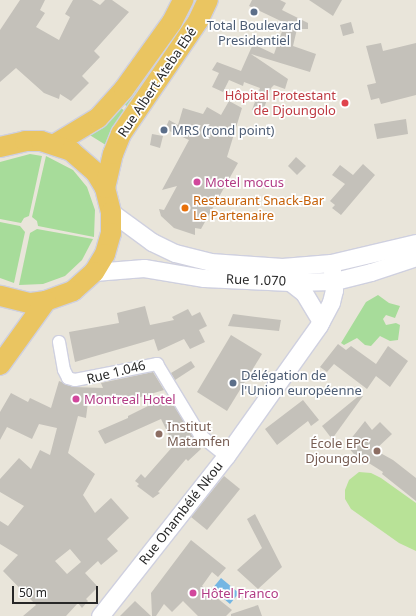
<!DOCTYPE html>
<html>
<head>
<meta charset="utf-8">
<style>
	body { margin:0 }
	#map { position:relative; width:416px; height:616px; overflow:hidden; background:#e9e5da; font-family:"Noto Sans",sans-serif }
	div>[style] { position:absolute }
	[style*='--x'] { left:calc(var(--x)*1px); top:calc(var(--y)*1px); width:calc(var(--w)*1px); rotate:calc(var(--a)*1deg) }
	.green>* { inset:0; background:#a7dc9a }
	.pitch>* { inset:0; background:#b8e297 }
	.water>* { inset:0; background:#74b6e3 }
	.building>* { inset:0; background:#c4c1ba }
	.roads { filter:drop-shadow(1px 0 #cfd0df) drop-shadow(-1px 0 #cfd0df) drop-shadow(0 1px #cfd0df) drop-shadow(0 -1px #cfd0df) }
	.minor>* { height:12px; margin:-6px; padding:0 6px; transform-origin:6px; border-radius:6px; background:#fff }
	.secondary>* { height:17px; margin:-8.5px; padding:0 8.5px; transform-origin:8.5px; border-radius:8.5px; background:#fff }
	.trunk>* { height:20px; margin:-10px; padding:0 10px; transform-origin:10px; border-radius:10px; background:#eac561 }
	.dots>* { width:11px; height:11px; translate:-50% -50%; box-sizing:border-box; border:2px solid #fff; border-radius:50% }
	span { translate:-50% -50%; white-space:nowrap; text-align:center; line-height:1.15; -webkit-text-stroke:3.5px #fff; paint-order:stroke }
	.service-label { font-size:13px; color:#4e5e75 }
	.left { translate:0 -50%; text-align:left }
	.street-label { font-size:13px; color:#272727 }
	.health-label { font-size:13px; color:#be3a42 }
	.right { translate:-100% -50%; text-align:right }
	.hotel-label { font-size:13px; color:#b23c85 }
	.food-label { font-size:13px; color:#c56008 }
	.education-label { font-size:13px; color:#785e54 }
	.scale { position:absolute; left:12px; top:586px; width:86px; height:18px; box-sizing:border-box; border:2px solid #272727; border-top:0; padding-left:5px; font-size:12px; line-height:14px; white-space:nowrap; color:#272727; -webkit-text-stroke:3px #fff; paint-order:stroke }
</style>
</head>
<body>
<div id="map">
	<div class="green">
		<i style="clip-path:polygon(170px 42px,175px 45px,129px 108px,124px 104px)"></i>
		<i style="clip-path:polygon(121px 108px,126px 112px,109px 147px,88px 134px,115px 115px)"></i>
		<i style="clip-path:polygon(30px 154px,42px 156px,29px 216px,24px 218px,21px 223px,0 219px,0 162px)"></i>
		<i style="clip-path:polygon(46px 156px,73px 170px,87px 187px,95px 210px,94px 237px,38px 226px,37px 221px,32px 217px)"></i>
		<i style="clip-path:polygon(0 222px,20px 226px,25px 232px,14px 283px,0 278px)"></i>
		<i style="clip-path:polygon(37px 229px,93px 239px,82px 260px,65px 276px,43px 284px,19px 285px,30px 233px)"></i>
		<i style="clip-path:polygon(378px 295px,389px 303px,400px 306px,395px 318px,386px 315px,383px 319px,386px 325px,396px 323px,400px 325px,398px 340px,390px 341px,380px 336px,371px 346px,365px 345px,357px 338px,344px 345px,341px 343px,366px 302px)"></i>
	</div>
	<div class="pitch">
		<i style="clip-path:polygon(359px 472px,371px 473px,381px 478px,416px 503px,416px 551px,399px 543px,351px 509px,345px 499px,345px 490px,349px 480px)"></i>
	</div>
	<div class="water">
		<i style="clip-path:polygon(221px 578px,239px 593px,230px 604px,212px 589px)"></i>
	</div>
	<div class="building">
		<i style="clip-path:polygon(20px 0,45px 0,40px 10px,45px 13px,36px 27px,59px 40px,70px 17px,65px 14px,73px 0,92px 0,100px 5px,105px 0,112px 0,129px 12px,94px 51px,100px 57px,82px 76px,89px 83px,71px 101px,60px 94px,59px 99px,44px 93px,16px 68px,0 82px,0 30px)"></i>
		<i style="clip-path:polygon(252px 0,280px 0,286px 3px,282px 10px,308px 23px,308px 29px,297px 29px,293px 46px,316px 54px,310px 72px,251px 54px,288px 79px,285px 89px,274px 85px,271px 88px,262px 114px,252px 110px,260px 88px,244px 82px,243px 86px,229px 80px,223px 92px,212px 87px,219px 73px,212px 70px,217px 62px,241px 71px,253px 44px,274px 54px,285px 23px,249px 6px)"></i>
		<i style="clip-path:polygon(309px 0,342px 0,333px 16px)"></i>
		<i style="clip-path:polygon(351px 22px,354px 33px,343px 36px,340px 25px)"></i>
		<i style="clip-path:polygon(381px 43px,383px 51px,416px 43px,416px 95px,381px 104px,379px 98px,371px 100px,367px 85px,376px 83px,366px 46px)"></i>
		<i style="clip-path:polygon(229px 101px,242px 108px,227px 157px,238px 163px,201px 229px,195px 228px,195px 235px,174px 228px,161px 216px,159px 209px,164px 210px,177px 186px,162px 190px,189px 140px,165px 129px,169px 120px,178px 125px,183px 108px,203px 114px,207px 107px,221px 115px)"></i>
		<i style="clip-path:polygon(406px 119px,408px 134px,377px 139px,374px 124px)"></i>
		<i style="clip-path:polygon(152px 134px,163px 136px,160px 148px,150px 145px)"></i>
		<i style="clip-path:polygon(296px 157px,306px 166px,297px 175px,288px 166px)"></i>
		<i style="clip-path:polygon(363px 164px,375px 175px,341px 215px,332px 208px,335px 205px,330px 201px,345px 184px,332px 175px,340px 165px,353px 175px)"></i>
		<i style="clip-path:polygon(145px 306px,150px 325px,174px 320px,172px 317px,188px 309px,192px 316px,200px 312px,207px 326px,199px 330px,205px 342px,190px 349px,184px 339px,158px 351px,154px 339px,75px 362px,69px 332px,119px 323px,117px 313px)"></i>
		<i style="clip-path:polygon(233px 314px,281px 320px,279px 331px,228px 326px)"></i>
		<i style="clip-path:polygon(231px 335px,262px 354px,227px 411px,197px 392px)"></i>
		<i style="clip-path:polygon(338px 344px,346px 350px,351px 346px,376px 364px,388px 346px,408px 361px,390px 387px,376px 376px,367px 389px,334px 364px,327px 372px,320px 367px)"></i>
		<i style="clip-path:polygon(191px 361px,195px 367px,175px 380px,171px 373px)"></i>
		<i style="clip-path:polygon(evenodd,153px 372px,164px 390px,117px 404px,115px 398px,88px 402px,86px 418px,78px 416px,68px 453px,95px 474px,83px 495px,95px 513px,111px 498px,129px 518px,107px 539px,118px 551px,101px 565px,98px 561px,85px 573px,98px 587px,86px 599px,88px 601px,82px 608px,78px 603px,66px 616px,23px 616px,36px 605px,3px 571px,18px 555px,0 544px,0 521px,8px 526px,24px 506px,0 492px,0 479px,19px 458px,31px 469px,40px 450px,50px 455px,57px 428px,39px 424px,32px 439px,7px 427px,0 440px,0 412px,11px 393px,28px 402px,30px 398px,51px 408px,59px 381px,73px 387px,103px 388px,101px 383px,153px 372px,70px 549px,81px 562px,67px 574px,55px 561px,70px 549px)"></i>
		<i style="clip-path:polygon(361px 394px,363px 396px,332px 439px,322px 426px)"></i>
		<i style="clip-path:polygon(168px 396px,201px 449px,188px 461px,186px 459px,158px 492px,160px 493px,153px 498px,137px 486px,139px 484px,135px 481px,141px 474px,145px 478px,174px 445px,161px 419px,105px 444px,98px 431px,128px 418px,128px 416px)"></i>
		<i style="clip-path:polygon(303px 400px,319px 420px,311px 426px,308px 421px,277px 445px,265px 429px)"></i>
		<i style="clip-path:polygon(365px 421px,372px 430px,380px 422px,392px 434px,375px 450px,393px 460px,416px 478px,416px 501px,382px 474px,383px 472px,364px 460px,361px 462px,346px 445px)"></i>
		<i style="clip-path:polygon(224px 476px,240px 489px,207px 530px,191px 517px)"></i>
		<i style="clip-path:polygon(255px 514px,282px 567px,258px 589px,237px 570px,262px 548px,247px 519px)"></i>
		<i style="clip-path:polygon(191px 540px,226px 568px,218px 577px,212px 572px,202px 586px,232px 610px,226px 616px,198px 616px,183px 601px,172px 612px,164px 604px,156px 616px,152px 616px,151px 593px)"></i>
		<i style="clip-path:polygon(135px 601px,151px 616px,120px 616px)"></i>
		<i style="clip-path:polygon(258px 605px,262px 616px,231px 616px,231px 614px)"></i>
	</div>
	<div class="roads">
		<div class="minor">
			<i style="--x:59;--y:342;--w:28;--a:80"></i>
			<i style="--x:64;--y:370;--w:9;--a:63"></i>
			<i style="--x:68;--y:378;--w:7;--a:16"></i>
			<i style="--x:75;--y:380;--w:84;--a:-11"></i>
			<i style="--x:157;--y:364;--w:83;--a:58.8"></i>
			<i style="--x:200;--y:435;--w:33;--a:39"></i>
		</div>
		<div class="secondary">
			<i style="--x:111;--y:212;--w:51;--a:36.2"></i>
			<i style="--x:152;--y:242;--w:25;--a:26"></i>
			<i style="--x:175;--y:253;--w:36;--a:14"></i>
			<i style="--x:210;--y:262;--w:72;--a:4"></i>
			<i style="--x:282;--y:267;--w:49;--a:-4.7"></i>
			<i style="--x:331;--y:263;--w:87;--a:-13.2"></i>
			<i style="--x:94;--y:272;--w:50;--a:-4.6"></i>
			<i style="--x:144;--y:268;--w:61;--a:9.5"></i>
			<i style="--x:204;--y:278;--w:86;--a:2.7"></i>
			<i style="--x:290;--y:282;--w:45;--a:-1.3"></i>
			<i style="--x:335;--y:281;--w:37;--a:-14"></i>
			<i style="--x:371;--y:272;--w:47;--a:-18.4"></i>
			<i style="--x:290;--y:282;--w:18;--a:38"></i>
			<i style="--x:304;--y:293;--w:33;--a:59"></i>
			<i style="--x:100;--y:616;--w:204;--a:-51.8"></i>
			<i style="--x:226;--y:456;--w:161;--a:-54.6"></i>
			<i style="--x:319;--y:325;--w:26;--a:-62"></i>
			<i style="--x:331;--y:302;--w:12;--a:-76"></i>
			<i style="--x:334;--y:290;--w:27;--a:-96"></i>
		</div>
		<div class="trunk">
			<i style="--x:55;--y:144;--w:50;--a:-31.2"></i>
			<i style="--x:98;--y:118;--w:39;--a:-48"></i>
			<i style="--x:124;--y:89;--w:82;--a:-54.4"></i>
			<i style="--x:172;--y:22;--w:25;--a:-63"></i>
			<i style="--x:0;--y:147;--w:26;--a:-13"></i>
			<i style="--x:25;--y:141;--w:16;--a:0"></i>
			<i style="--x:41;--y:141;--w:32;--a:18"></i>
			<i style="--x:71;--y:151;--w:33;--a:41"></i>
			<i style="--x:96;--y:173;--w:17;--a:59"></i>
			<i style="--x:105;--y:188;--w:25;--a:76"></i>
			<i style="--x:111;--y:212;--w:21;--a:90"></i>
			<i style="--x:111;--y:233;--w:22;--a:106"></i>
			<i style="--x:105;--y:254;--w:21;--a:121"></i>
			<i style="--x:94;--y:272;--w:28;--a:138"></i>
			<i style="--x:73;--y:291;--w:29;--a:160"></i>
			<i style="--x:46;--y:301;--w:17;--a:173"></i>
			<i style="--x:29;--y:303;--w:30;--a:-166"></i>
			<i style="--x:105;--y:188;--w:35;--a:-77"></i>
			<i style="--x:113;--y:154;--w:22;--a:-68"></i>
			<i style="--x:121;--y:134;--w:137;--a:-55.7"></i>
			<i style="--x:198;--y:21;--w:23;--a:-65"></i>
			<i style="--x:0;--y:365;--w:79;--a:-54.3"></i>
		</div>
	</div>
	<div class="dots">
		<i style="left:254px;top:12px;background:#5c6f8a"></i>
		<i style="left:345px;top:103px;background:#e0444e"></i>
		<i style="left:164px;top:130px;background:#5c6f8a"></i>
		<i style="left:197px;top:182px;background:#d1479c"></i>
		<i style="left:185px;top:208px;background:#e8710a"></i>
		<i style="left:233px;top:383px;background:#5c6f8a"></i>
		<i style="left:76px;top:399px;background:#d1479c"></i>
		<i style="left:159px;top:434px;background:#8d6e63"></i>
		<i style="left:377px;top:451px;background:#8d6e63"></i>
		<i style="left:193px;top:593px;background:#d1479c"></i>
	</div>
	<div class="service-label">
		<span style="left:254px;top:33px">Total Boulevard<br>Presidentiel</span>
		<span class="left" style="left:172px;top:130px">MRS (rond point)</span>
		<span class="left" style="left:241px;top:383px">Délégation de<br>l'Union européenne</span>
	</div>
	<div class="street-label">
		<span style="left:157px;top:82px;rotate:-56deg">Rue Albert Ateba Ebé</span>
		<span style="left:256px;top:280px;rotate:2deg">Rue 1.070</span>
		<span style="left:116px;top:372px;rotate:-14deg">Rue 1.046</span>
		<span style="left:181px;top:513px;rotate:-52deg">Rue Onambélé Nkou</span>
	</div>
	<div class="health-label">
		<span class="right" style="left:336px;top:103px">Hôpital Protestant<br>de Djoungolo</span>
	</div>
	<div class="hotel-label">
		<span class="left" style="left:205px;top:182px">Motel mocus</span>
		<span class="left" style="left:84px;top:399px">Montreal Hotel</span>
		<span class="left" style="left:201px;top:593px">Hôtel Franco</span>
	</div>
	<div class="food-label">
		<span class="left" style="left:193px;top:208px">Restaurant Snack-Bar<br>Le Partenaire</span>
	</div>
	<div class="education-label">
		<span class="left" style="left:167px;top:434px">Institut<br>Matamfen</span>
		<span class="right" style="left:369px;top:451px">École EPC<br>Djoungolo</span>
	</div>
	<div class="scale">50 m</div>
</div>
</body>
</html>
